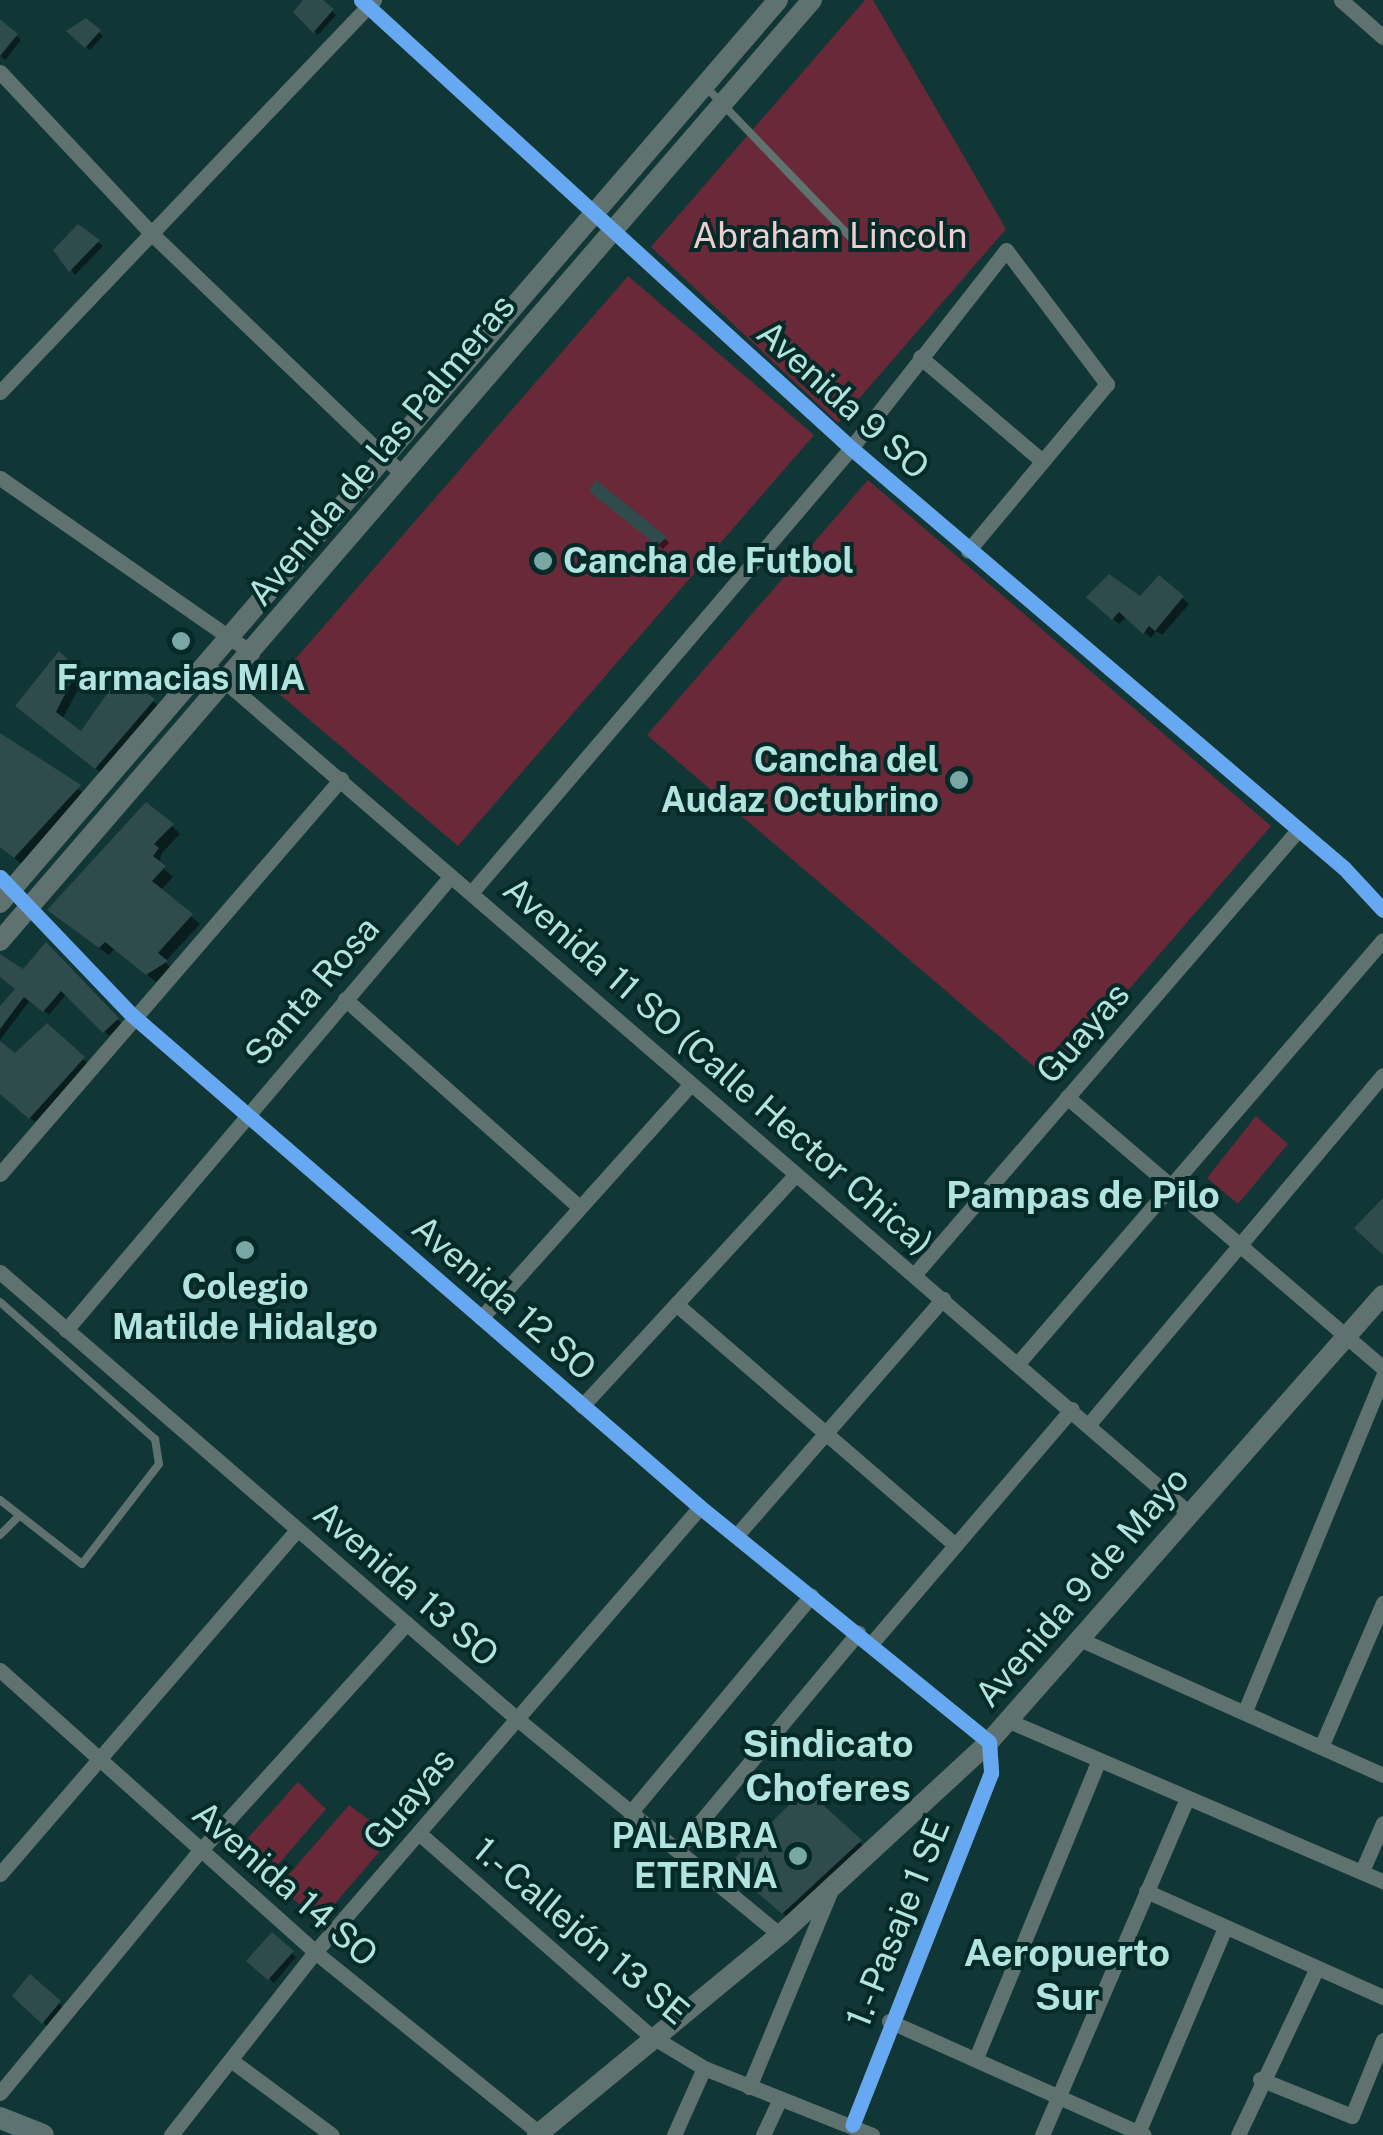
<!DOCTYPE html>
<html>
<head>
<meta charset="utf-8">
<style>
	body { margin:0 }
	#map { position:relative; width:1383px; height:2135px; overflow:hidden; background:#103735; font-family:"Public Sans",sans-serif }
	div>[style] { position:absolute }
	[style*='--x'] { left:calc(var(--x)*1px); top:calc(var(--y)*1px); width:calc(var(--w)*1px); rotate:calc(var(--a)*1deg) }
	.green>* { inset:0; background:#6a2938 }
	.shadow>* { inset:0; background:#0007 }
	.building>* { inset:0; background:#2f4b4c }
	.service>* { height:8px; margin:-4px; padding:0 4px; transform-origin:4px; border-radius:4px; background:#607270 }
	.minor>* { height:15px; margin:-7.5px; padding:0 7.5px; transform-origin:7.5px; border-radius:7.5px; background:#607270 }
	.tertiary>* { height:20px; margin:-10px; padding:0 10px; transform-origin:10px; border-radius:10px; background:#607270 }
	.secondary>* { height:22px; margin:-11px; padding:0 11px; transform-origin:11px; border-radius:11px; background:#5b7371 }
	.cycleway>* { height:15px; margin:-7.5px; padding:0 7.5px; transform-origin:7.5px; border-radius:7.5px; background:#66a8f1 }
	.dots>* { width:28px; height:28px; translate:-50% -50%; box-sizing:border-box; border:5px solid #042a28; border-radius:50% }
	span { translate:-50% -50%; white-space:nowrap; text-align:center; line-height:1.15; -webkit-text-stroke:8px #042a28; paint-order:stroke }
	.park-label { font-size:35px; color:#eccdd0 }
	.street-label { font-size:35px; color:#b1e3df }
	.poi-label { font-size:35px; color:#b1e3df; font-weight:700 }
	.left { translate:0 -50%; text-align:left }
	.right { translate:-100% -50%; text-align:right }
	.neighbourhood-label { font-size:38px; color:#b1e3df; font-weight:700 }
</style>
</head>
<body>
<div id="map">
	<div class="green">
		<i style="clip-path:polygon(865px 0,873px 0,1006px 229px,838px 423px,651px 247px)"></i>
		<i style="clip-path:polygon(628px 276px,814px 435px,458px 846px,271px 687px)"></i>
		<i style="clip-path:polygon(868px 480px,1271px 826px,1050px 1080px,647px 735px)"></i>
		<i style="clip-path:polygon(1256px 1116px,1288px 1144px,1238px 1204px,1207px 1178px)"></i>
		<i style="clip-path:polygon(298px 1782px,326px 1809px,277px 1866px,247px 1839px)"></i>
		<i style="clip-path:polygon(349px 1805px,392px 1837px,320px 1921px,278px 1887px)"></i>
	</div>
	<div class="shadow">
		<i style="clip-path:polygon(306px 0,319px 0,336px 15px,318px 35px,296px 12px)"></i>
		<i style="clip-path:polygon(86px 21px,103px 36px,90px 50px,70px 32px)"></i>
		<i style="clip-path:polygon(1px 23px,21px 40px,5px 60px,0 55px)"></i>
		<i style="clip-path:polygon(78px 228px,103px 246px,75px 275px,56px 250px)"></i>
		<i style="clip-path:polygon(596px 495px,665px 538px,669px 543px,663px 549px)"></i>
		<i style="clip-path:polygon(1159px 578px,1189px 604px,1162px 635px,1156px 631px,1151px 638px,1127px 616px,1119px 624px,1089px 597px,1140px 599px)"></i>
		<i style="clip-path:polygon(59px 655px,84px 678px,62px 720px,81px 734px,153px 701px,160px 708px,103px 774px,25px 713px)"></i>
		<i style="clip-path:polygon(0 736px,88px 796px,24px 866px,0 846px)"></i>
		<i style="clip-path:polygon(172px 826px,180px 834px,161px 854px,160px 865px,173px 877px,160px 891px,200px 924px,165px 962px,174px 971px,156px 982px,115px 948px,109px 955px,58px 918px)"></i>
		<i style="clip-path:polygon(46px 945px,122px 1024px,109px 1036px,67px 993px,49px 1015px,30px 1000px,0 1040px,0 1010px,18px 990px,0 975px,0 964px,6px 958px,23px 972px)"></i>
		<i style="clip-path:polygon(47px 1026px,88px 1064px,35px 1122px,0 1092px,0 1044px,15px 1057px)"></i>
		<i style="clip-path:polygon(805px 1793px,870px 1852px,794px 1923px,741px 1876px)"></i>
		<i style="clip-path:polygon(272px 1935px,296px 1957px,274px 1983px,249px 1961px)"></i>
		<i style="clip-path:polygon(31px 1978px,64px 2008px,48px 2027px,16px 1996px)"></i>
	</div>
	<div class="building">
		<i style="clip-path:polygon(303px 0,323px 0,334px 9px,313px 33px,293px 12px)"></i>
		<i style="clip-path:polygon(86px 18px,101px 30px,85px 48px,66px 31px)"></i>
		<i style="clip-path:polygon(0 19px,18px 34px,0 56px)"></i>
		<i style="clip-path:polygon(78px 224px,100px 240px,69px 272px,53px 250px)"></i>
		<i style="clip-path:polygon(596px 480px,667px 537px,657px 546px,589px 491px)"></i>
		<i style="clip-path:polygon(1109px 574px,1140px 596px,1159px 575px,1184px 596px,1155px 631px,1149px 626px,1143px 634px,1119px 612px,1112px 620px,1086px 597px)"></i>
		<i style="clip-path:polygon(59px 651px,78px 669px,56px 712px,81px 731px,120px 675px,155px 699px,95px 769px,15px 706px)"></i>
		<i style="clip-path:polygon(0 733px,81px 785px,14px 858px,0 847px)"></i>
		<i style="clip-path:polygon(146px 802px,174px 824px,154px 844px,159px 848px,153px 856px,166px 866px,152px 881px,193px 914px,158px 953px,168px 961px,146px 975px,105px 942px,99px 948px,47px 910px)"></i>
		<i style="clip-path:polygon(46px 942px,119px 1018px,103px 1033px,61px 991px,43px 1012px,24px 997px,0 1029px,0 1006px,15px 989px,0 977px,0 954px,23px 969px)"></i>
		<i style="clip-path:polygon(47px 1023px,85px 1057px,29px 1119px,0 1094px,0 1041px,15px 1053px)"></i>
		<i style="clip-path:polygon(1383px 1198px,1383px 1255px,1354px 1228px)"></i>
		<i style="clip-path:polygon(805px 1789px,862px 1840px,782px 1914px,727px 1866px)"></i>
		<i style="clip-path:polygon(272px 1932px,294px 1951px,268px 1980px,246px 1961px)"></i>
		<i style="clip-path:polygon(30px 1974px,61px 2001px,42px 2024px,12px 1996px)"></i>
	</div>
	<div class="service">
		<i style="--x:705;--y:86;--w:214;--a:46.1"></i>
		<i style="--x:0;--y:1302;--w:207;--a:41.5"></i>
		<i style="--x:155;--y:1439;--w:25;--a:81"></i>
		<i style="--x:159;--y:1464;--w:126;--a:127.6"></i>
		<i style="--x:82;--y:1564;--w:104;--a:-142"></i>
		<i style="--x:0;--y:1535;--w:27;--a:-45"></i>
	</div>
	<div class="minor">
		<i style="--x:361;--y:0;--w:664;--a:42.44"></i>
		<i style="--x:851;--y:448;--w:648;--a:40.43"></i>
		<i style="--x:1344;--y:868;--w:57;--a:47.1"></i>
		<i style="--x:1341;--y:0;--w:56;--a:41.4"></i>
		<i style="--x:0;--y:72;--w:224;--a:46.8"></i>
		<i style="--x:153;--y:235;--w:347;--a:43.8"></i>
		<i style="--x:920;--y:357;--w:157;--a:40.4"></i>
		<i style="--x:0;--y:392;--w:542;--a:-46.35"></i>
		<i style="--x:0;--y:478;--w:307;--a:34.8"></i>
		<i style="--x:206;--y:665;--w:1300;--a:40.79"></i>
		<i style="--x:0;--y:877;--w:191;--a:46.3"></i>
		<i style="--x:132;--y:1015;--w:751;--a:40.9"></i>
		<i style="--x:700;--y:1507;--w:372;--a:39.1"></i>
		<i style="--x:989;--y:1742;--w:31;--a:86"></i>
		<i style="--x:991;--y:1773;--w:378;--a:111.5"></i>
		<i style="--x:471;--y:893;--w:585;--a:-49.5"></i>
		<i style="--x:851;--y:448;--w:251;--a:-51.9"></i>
		<i style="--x:1006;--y:250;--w:168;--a:53"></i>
		<i style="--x:1107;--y:384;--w:217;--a:129.8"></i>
		<i style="--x:345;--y:999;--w:313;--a:41.6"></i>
		<i style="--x:1067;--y:1097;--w:416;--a:40.6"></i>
		<i style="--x:0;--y:1174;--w:522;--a:-49.2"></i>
		<i style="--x:0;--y:1272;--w:682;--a:40.84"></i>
		<i style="--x:516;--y:1718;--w:342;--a:39.4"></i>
		<i style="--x:914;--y:1275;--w:588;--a:-49.21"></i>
		<i style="--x:676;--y:1304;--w:369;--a:40.8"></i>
		<i style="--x:481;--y:1318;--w:312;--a:-48.1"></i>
		<i style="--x:66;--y:1330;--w:595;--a:-49.7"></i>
		<i style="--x:1019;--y:1362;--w:557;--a:-49.22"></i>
		<i style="--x:582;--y:1406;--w:314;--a:-47.3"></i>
		<i style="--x:1089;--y:1424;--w:456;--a:-49.9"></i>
		<i style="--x:736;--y:1536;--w:315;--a:-48.9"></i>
		<i style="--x:1077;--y:1638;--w:335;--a:24.1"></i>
		<i style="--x:871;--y:1644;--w:309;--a:-49.5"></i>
		<i style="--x:0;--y:1670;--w:423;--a:41.8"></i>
		<i style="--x:315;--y:1952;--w:288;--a:38.9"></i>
		<i style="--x:1245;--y:1711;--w:362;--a:-67.6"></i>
		<i style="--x:1009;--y:1721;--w:407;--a:23.2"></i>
		<i style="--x:1321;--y:1747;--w:157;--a:-66.7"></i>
		<i style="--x:630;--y:1813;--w:283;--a:-50.2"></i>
		<i style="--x:421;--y:1835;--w:305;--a:41.2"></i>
		<i style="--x:651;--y:2036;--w:62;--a:31.1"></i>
		<i style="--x:704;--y:2068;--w:181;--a:21.7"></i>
		<i style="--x:677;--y:1850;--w:283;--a:-50.2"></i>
		<i style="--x:1362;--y:1871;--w:52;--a:-66.4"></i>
		<i style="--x:0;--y:1874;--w:454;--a:-49.2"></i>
		<i style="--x:1146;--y:1891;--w:260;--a:24.1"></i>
		<i style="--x:889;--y:2021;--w:279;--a:24.1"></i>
		<i style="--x:976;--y:2058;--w:318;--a:-67.6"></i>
		<i style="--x:232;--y:2061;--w:124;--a:36.5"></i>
		<i style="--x:1260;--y:2079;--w:99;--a:21.9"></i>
		<i style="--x:1352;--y:2116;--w:82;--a:-67.8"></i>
		<i style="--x:749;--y:2087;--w:216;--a:-67.4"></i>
		<i style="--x:0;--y:2093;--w:313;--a:-50.5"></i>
		<i style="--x:199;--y:1852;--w:309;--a:-47.8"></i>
		<i style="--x:171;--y:2135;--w:233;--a:-51.8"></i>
		<i style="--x:315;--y:1952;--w:588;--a:-49.13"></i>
		<i style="--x:674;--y:2135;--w:73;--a:-65.9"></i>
		<i style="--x:763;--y:2135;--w:38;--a:-65"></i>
		<i style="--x:1042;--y:2135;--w:366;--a:-66.7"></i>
		<i style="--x:1137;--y:2135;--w:223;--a:-67"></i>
		<i style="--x:1238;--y:2135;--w:183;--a:-64.7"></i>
	</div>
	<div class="tertiary">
		<i style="--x:0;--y:903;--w:1192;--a:-49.25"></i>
		<i style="--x:0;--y:941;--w:1243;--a:-49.21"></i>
		<i style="--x:537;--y:2135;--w:315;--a:-39.5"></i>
		<i style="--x:780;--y:1935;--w:284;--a:-42.7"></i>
		<i style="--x:989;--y:1742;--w:596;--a:-48.61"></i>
	</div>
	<div class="secondary">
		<i style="--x:0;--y:2118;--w:46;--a:21.6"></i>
	</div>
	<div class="cycleway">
		<i style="--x:361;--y:0;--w:664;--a:42.44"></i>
		<i style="--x:851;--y:448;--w:648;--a:40.43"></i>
		<i style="--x:1344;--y:868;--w:57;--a:47.1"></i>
		<i style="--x:0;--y:877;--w:191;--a:46.3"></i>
		<i style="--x:132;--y:1015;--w:751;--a:40.9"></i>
		<i style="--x:700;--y:1507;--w:372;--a:39.1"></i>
		<i style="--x:989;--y:1742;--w:31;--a:86"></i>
		<i style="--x:991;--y:1773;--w:378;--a:111.5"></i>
	</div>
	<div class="dots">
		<i style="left:543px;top:561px;background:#79a7a4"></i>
		<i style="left:181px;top:641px;background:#79a7a4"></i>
		<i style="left:959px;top:780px;background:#79a7a4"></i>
		<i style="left:245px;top:1250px;background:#79a7a4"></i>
		<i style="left:798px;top:1856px;background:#79a7a4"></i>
	</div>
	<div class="park-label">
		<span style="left:830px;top:236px">Abraham Lincoln</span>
	</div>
	<div class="street-label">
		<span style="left:843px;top:400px;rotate:42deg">Avenida 9 SO</span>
		<span style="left:381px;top:450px;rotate:-50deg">Avenida de las Palmeras</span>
		<span style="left:312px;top:991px;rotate:-49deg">Santa Rosa</span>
		<span style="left:1083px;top:1033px;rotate:-49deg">Guayas</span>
		<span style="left:718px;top:1066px;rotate:41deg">Avenida 11 SO (Calle Hector Chica)</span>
		<span style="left:504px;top:1298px;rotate:41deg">Avenida 12 SO</span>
		<span style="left:406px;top:1584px;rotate:41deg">Avenida 13 SO</span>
		<span style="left:1082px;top:1587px;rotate:-49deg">Avenida 9 de Mayo</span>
		<span style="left:409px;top:1799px;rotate:-50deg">Guayas</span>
		<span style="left:285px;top:1884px;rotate:41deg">Avenida 14 SO</span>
		<span style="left:898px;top:1923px;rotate:-68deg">1.- Pasaje 1 SE</span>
		<span style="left:581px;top:1931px;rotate:40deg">1.- Callejón 13 SE</span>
	</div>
	<div class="poi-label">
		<span class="left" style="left:563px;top:561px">Cancha de Futbol</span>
		<span style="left:181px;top:678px">Farmacias MIA</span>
		<span class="right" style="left:939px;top:780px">Cancha del<br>Audaz Octubrino</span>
		<span style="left:245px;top:1307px">Colegio<br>Matilde Hidalgo</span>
		<span class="right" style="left:778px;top:1856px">PALABRA<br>ETERNA</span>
	</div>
	<div class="neighbourhood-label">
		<span style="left:1083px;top:1195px">Pampas de Pilo</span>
		<span style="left:828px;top:1766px">Sindicato<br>Choferes</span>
		<span style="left:1067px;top:1975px">Aeropuerto<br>Sur</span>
	</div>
</div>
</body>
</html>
